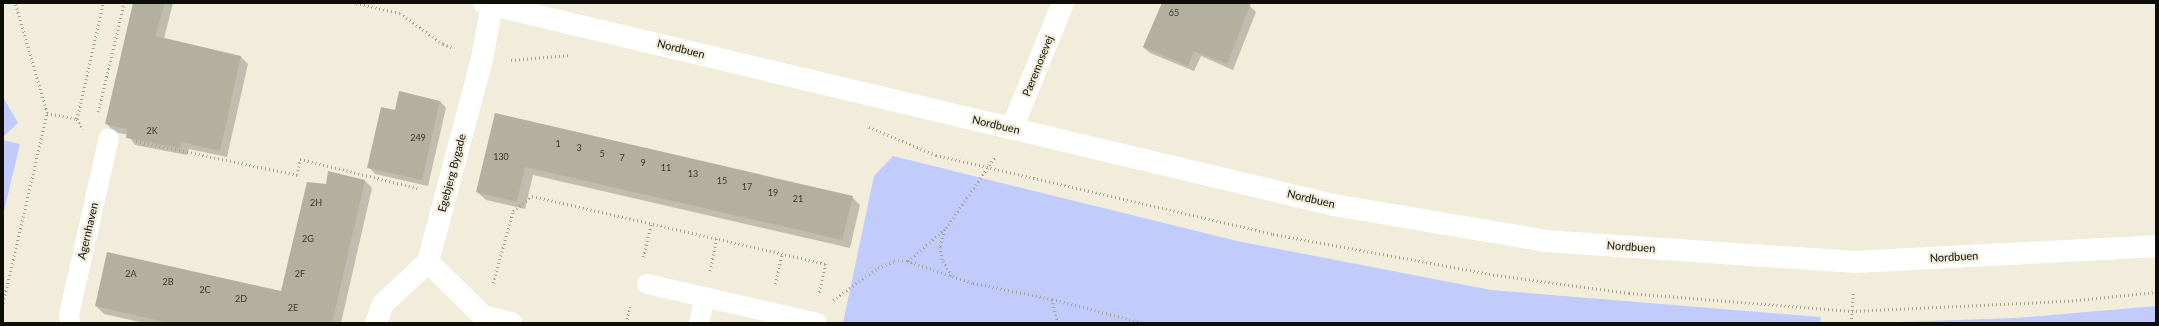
<!DOCTYPE html>
<html>
<head>
<meta charset="utf-8">
<style>
	body { margin:0 }
	#map { position:relative; width:2159px; height:326px; overflow:hidden; background:#f1edda; font-family:Lato,sans-serif }
	div>[style] { position:absolute }
	[style*='--x'] { left:calc(var(--x)*1px); top:calc(var(--y)*1px); width:calc(var(--w)*1px); rotate:calc(var(--a)*1deg) }
	.green>* { inset:0; background:#c1cbfc }
	.shadow>* { inset:0; background:#0003 }
	.building>* { inset:0; background:#b4b09e }
	.path>* { height:2.5px; margin-top:-1.25px; transform-origin:0; background:repeating-linear-gradient(90deg,#a6a395 0 1px,transparent 0 4px) }
	.service>* { height:20px; margin:-10px; padding:0 10px; transform-origin:10px; border-radius:10px; background:#fff }
	.minor>* { height:22px; margin:-11px; padding:0 11px; transform-origin:11px; border-radius:11px; background:#fff }
	.tertiary>* { height:22px; margin:-11px; padding:0 11px; transform-origin:11px; border-radius:11px; background:#fff }
	span { translate:-50% -50%; white-space:nowrap; text-align:center; line-height:1.15; -webkit-text-stroke:4px #f1edda; paint-order:stroke }
	.number-label { font-size:9px; color:#38362d }
	.number-label span { -webkit-text-stroke-width:0 }
	.street-label { font-size:11px; color:#0e0d07 }
	.frame { position:absolute; inset:0; border:4px solid #0e0d07; pointer-events:none }
</style>
</head>
<body>
<div id="map">
	<div class="green">
		<i style="clip-path:polygon(3px 97px,18px 123px,3px 137px)"></i>
		<i style="clip-path:polygon(3px 140px,20px 144px,3px 215px)"></i>
		<i style="clip-path:polygon(893px 156px,1237px 241px,1491px 290px,1821px 317px,1820px 323px,843px 323px,874px 176px)"></i>
		<i style="clip-path:polygon(2156px 306px,2156px 323px,1867px 323px,2016px 318px)"></i>
	</div>
	<div class="shadow">
		<i style="clip-path:polygon(134px 3px,173px 3px,164px 39px,241px 57px,248px 64px,227px 157px,189px 149px,187px 155px,135px 145px,128px 135px,114px 132px,107px 124px)"></i>
		<i style="clip-path:polygon(1162px 3px,1242px 3px,1250px 6px,1256px 12px,1233px 70px,1201px 56px,1194px 71px,1150px 53px,1143px 47px)"></i>
		<i style="clip-path:polygon(440px 101px,446px 108px,428px 186px,375px 174px,369px 167px,395px 111px)"></i>
		<i style="clip-path:polygon(495px 115px,852px 197px,860px 205px,850px 248px,533px 175px,525px 209px,486px 200px,477px 192px)"></i>
		<i style="clip-path:polygon(364px 180px,372px 188px,341px 323px,144px 323px,104px 314px,96px 306px,282px 292px,326px 185px)"></i>
	</div>
	<div class="building">
		<i style="clip-path:polygon(133px 3px,164px 3px,156px 36px,241px 56px,220px 151px,181px 142px,180px 148px,126px 138px,127px 129px,105px 124px)"></i>
		<i style="clip-path:polygon(1162px 3px,1251px 3px,1227px 64px,1194px 51px,1188px 66px,1143px 47px)"></i>
		<i style="clip-path:polygon(399px 91px,440px 101px,422px 180px,367px 168px,381px 107px,395px 110px)"></i>
		<i style="clip-path:polygon(495px 113px,853px 196px,842px 240px,525px 167px,517px 202px,476px 192px)"></i>
		<i style="clip-path:polygon(328px 171px,365px 180px,332px 323px,169px 323px,95px 306px,107px 252px,281px 291px,307px 182px,326px 184px)"></i>
	</div>
	<div class="path">
		<i style="--x:356;--y:3;--w:45;--a:12.8"></i>
		<i style="--x:400;--y:13;--w:53;--a:35.8"></i>
		<i style="--x:443;--y:44;--w:12;--a:20"></i>
		<i style="--x:511;--y:60;--w:59;--a:-4.8"></i>
		<i style="--x:98;--y:112;--w:112;--a:-76.6"></i>
		<i style="--x:47;--y:113;--w:31;--a:11"></i>
		<i style="--x:77;--y:119;--w:119;--a:-77.4"></i>
		<i style="--x:77;--y:119;--w:12;--a:59"></i>
		<i style="--x:869;--y:127;--w:73;--a:22.7"></i>
		<i style="--x:936;--y:155;--w:346;--a:13.2"></i>
		<i style="--x:1273;--y:234;--w:228;--a:10.4"></i>
		<i style="--x:1497;--y:275;--w:133;--a:7.8"></i>
		<i style="--x:1629;--y:293;--w:224;--a:4.6"></i>
		<i style="--x:1852;--y:311;--w:216;--a:-2.7"></i>
		<i style="--x:2068;--y:301;--w:88;--a:-5.8"></i>
		<i style="--x:136;--y:141;--w:165;--a:11.9"></i>
		<i style="--x:297;--y:175;--w:16;--a:-79"></i>
		<i style="--x:300;--y:159;--w:121;--a:13.9"></i>
		<i style="--x:945;--y:230;--w:18;--a:106"></i>
		<i style="--x:940;--y:247;--w:14;--a:78"></i>
		<i style="--x:943;--y:261;--w:17;--a:59"></i>
		<i style="--x:643;--y:257;--w:34;--a:-76"></i>
		<i style="--x:908;--y:261;--w:50;--a:-41"></i>
		<i style="--x:946;--y:228;--w:88;--a:-55.6"></i>
		<i style="--x:710;--y:271;--w:33;--a:-79"></i>
		<i style="--x:493;--y:283;--w:75;--a:-74.5"></i>
		<i style="--x:513;--y:211;--w:24;--a:-38"></i>
		<i style="--x:532;--y:196;--w:302;--a:13"></i>
		<i style="--x:826;--y:264;--w:32;--a:103"></i>
		<i style="--x:775;--y:284;--w:31;--a:-77"></i>
		<i style="--x:1052;--y:299;--w:25;--a:76"></i>
		<i style="--x:833;--y:300;--w:55;--a:-35.4"></i>
		<i style="--x:878;--y:268;--w:17;--a:-24"></i>
		<i style="--x:894;--y:261;--w:13;--a:0"></i>
		<i style="--x:907;--y:261;--w:70;--a:18.4"></i>
		<i style="--x:973;--y:283;--w:81;--a:11.4"></i>
		<i style="--x:1052;--y:299;--w:95;--a:14.6"></i>
		<i style="--x:3;--y:303;--w:195;--a:-77"></i>
		<i style="--x:47;--y:113;--w:115;--a:-106.2"></i>
		<i style="--x:626;--y:323;--w:17;--a:-77"></i>
		<i style="--x:1851;--y:323;--w:32;--a:-86"></i>
	</div>
	<div class="service">
		<i style="--x:647;--y:284;--w:174;--a:12.9"></i>
		<i style="--x:70;--y:323;--w:8;--a:-97"></i>
		<i style="--x:69;--y:315;--w:181;--a:-77.3"></i>
		<i style="--x:699;--y:323;--w:27;--a:-77"></i>
	</div>
	<div class="minor">
		<i style="--x:1012;--y:128;--w:135;--a:-67.8"></i>
		<i style="--x:428;--y:262;--w:77;--a:44.5"></i>
		<i style="--x:483;--y:316;--w:29;--a:14"></i>
		<i style="--x:376;--y:323;--w:20;--a:-70"></i>
		<i style="--x:383;--y:304;--w:62;--a:-43"></i>
		<i style="--x:428;--y:262;--w:210;--a:-75.1"></i>
		<i style="--x:482;--y:59;--w:55;--a:-79.5"></i>
	</div>
	<div class="tertiary">
		<i style="--x:484;--y:3;--w:874;--a:13.37"></i>
		<i style="--x:1334;--y:205;--w:215;--a:9.6"></i>
		<i style="--x:1546;--y:241;--w:310;--a:3.9"></i>
		<i style="--x:1855;--y:262;--w:301;--a:-3"></i>
	</div>
	<div class="number-label">
		<span style="left:1174px;top:13px">65</span>
		<span style="left:152px;top:131px">2K</span>
		<span style="left:418px;top:138px">249</span>
		<span style="left:558px;top:144px">1</span>
		<span style="left:579px;top:148px">3</span>
		<span style="left:602px;top:154px">5</span>
		<span style="left:501px;top:157px">130</span>
		<span style="left:622px;top:158px">7</span>
		<span style="left:643px;top:163px">9</span>
		<span style="left:666px;top:168px">11</span>
		<span style="left:693px;top:174px">13</span>
		<span style="left:722px;top:181px">15</span>
		<span style="left:747px;top:187px">17</span>
		<span style="left:773px;top:193px">19</span>
		<span style="left:798px;top:199px">21</span>
		<span style="left:316px;top:203px">2H</span>
		<span style="left:308px;top:239px">2G</span>
		<span style="left:131px;top:274px">2A</span>
		<span style="left:300px;top:274px">2F</span>
		<span style="left:168px;top:282px">2B</span>
		<span style="left:205px;top:290px">2C</span>
		<span style="left:241px;top:299px">2D</span>
		<span style="left:293px;top:308px">2E</span>
	</div>
	<div class="street-label">
		<span style="left:681px;top:49px;rotate:14deg">Nordbuen</span>
		<span style="left:1038px;top:66px;rotate:-68deg">Pæremosevej</span>
		<span style="left:996px;top:125px;rotate:13deg">Nordbuen</span>
		<span style="left:452px;top:173px;rotate:-75deg">Egebjerg Bygade</span>
		<span style="left:1311px;top:199px;rotate:13deg">Nordbuen</span>
		<span style="left:88px;top:231px;rotate:-77deg">Agernhaven</span>
		<span style="left:1631px;top:247px;rotate:4deg">Nordbuen</span>
		<span style="left:1954px;top:257px;rotate:-3deg">Nordbuen</span>
	</div>
	<div class="frame"></div>
</div>
</body>
</html>
